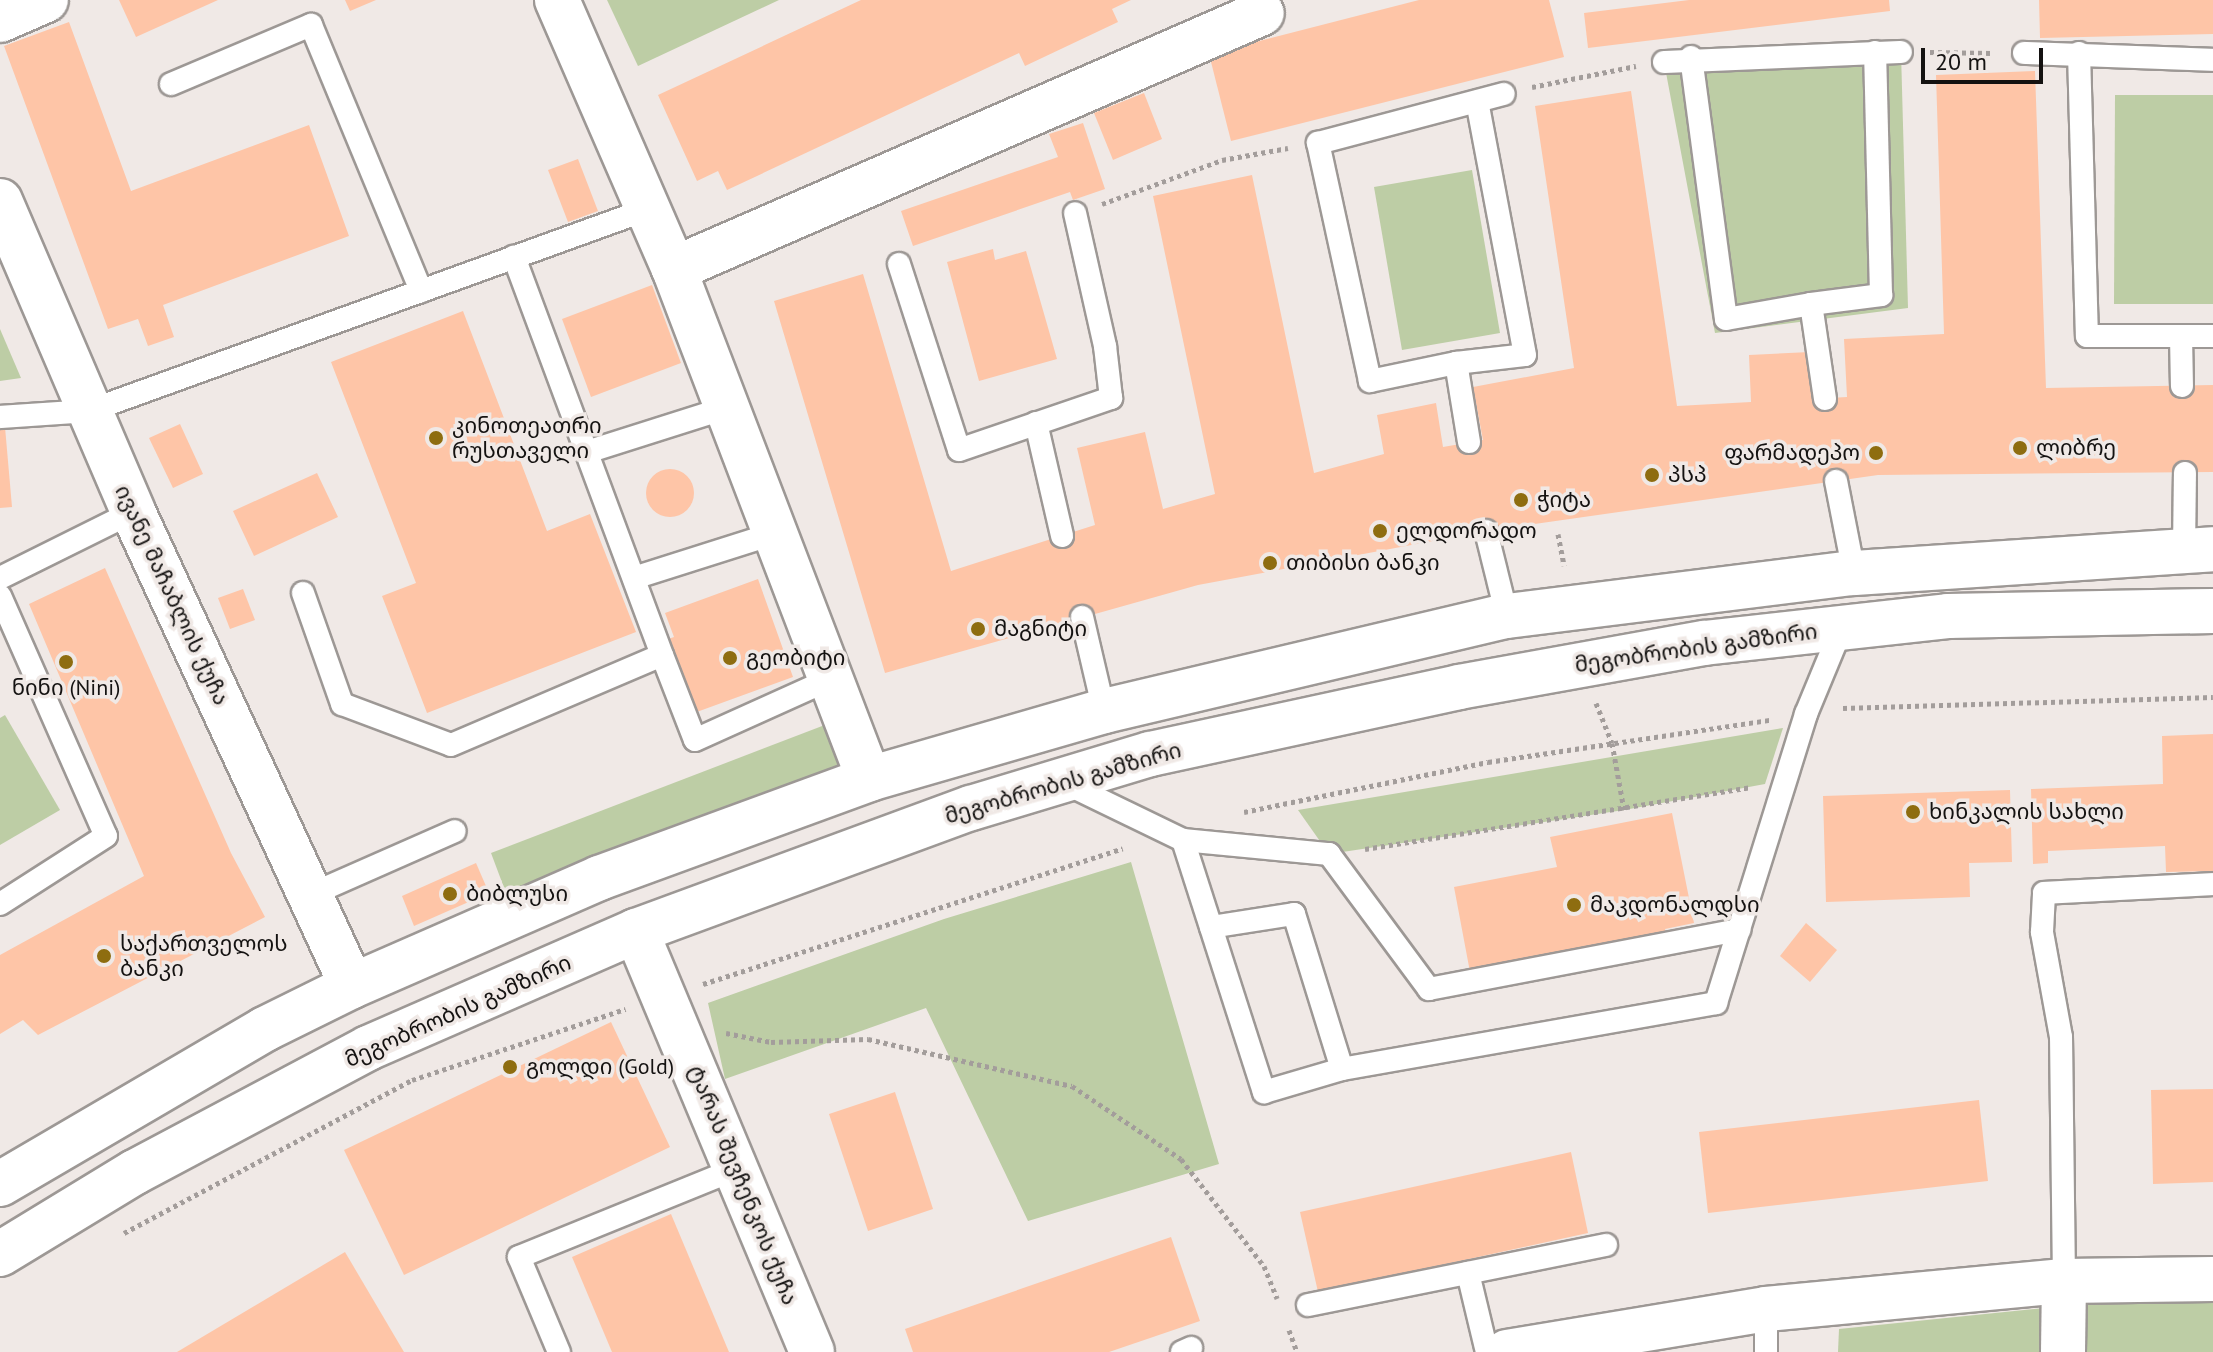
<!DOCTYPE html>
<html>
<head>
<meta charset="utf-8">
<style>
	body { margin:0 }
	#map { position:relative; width:2213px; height:1352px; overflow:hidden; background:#f0e9e6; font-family:"PT Sans","Noto Sans Georgian",sans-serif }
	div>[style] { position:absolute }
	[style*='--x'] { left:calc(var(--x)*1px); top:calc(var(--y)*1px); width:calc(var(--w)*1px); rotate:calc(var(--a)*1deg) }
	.green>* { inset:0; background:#bdcda5 }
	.building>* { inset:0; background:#fec5a7 }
	.round { border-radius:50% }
	.path>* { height:5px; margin-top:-2.5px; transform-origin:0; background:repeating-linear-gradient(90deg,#a39d9b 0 4px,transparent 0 8px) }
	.roads { filter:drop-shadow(2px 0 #9d9895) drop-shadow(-2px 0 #9d9895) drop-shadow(0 2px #9d9895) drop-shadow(0 -2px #9d9895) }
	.lane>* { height:22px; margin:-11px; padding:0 11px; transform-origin:11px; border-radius:11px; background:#fff }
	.street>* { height:44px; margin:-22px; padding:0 22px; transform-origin:22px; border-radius:22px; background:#fff }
	.secondary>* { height:44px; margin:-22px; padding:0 22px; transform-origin:22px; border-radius:22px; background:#fff }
	.primary>* { height:44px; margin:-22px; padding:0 22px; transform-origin:22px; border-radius:22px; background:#fff }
	.dots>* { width:22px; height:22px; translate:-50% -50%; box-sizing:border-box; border:4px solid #f0e9e6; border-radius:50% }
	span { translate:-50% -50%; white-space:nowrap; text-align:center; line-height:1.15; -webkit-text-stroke:7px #f0e9e6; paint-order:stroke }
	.poi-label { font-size:22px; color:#141211 }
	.left { translate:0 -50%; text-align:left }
	.right { translate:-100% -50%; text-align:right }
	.street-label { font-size:22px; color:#141211 }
	.scale { position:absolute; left:1921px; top:48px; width:122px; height:36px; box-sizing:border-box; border:4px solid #141211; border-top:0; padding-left:10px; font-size:24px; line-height:28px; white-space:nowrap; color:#141211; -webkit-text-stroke:6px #f0e9e6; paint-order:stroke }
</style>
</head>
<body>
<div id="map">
	<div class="green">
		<i style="clip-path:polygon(607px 0,779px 0,638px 66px)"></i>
		<i style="clip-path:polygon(1901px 52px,1908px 308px,1715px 333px,1664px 62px)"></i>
		<i style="clip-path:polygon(2115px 95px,2213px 95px,2213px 304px,2114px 304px)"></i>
		<i style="clip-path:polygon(1472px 170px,1500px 333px,1402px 350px,1374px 187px)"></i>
		<i style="clip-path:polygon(0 329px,21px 378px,0 381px)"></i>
		<i style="clip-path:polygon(5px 715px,60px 810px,0 845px,0 718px)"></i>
		<i style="clip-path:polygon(830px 723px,849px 771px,509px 901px,491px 853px)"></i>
		<i style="clip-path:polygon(1783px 728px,1765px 784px,1624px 810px,1329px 854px,1298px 810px)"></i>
		<i style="clip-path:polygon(1131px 862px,1219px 1164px,1028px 1221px,926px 1008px,725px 1079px,708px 1003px,944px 919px)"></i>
		<i style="clip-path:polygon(2213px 1299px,2213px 1352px,2081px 1352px,2082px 1300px)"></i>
		<i style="clip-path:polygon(2053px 1307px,2052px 1352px,1838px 1352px,1839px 1329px)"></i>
	</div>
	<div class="building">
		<i style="clip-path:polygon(119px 0,218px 0,136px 37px)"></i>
		<i style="clip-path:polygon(345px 0,376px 0,350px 11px)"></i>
		<i style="clip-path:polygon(861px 0,1131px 0,1112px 9px,1118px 22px,1025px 66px,1019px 53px,727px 190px,718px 171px,697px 181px,658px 95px)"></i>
		<i style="clip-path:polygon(1419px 0,1549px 0,1564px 57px,1231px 141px,1209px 54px)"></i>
		<i style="clip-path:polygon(1689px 0,1889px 0,1890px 11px,1588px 48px,1584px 13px)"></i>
		<i style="clip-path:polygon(2039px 0,2213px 0,2213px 34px,2040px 38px)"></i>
		<i style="clip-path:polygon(69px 22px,131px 191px,309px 125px,349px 236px,163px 305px,174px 337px,148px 346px,138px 319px,108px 329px,4px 46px)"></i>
		<i style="clip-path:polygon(2035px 71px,2046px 388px,2213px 385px,2213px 472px,1878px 475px,1486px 531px,1198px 585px,885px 673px,774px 301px,863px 274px,951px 571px,1095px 525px,1077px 448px,1145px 432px,1163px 509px,1215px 494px,1153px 196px,1252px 175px,1314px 473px,1384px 454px,1377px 415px,1436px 403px,1443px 447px,1483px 440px,1473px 387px,1574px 368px,1535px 106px,1631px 91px,1677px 406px,1751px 402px,1749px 355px,1810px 352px,1812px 399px,1847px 397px,1844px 339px,1944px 334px,1936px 75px)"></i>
		<i style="clip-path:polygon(1144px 93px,1162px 139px,1113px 160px,1094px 113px)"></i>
		<i style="clip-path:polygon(1083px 123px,1105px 189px,1073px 200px,1070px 192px,913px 246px,901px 211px,1058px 157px,1049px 134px)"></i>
		<i style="clip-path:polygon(578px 159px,598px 211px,568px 222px,548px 170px)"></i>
		<i style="clip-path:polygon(993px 249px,995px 260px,1026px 251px,1057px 359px,979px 381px,947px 262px)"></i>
		<i style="clip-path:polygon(652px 285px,681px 363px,591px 397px,562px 319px)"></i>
		<i style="clip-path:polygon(463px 311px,547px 531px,590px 514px,636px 632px,427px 713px,382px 596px,416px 583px,331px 362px)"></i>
		<i style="clip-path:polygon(180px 424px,203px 474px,173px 488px,149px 438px)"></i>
		<i style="clip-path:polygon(5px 427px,12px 507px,0 508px,0 428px)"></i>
		<i class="round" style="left:646px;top:469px;width:48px;height:48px"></i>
		<i style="clip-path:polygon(317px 473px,338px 517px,254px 556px,233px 511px)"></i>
		<i style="clip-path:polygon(105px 568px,231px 853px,265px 917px,38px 1035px,23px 1020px,0 1034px,0 955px,144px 876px,29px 604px)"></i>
		<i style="clip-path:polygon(758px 579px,793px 677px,694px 713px,668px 639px,674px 637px,665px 613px)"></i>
		<i style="clip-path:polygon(243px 589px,255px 620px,230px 629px,218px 598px)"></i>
		<i style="clip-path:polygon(2213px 734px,2213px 871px,2166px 872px,2165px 846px,2048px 851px,2048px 863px,2033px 864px,2031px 789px,2163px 784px,2162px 736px)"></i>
		<i style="clip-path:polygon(2010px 790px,2012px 862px,1969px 863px,1970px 897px,1826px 902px,1823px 796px)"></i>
		<i style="clip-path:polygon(1672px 813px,1694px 923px,1665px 929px,1668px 943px,1470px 972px,1454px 887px,1557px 867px,1550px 837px)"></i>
		<i style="clip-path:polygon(476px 863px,489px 893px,414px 926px,402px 896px)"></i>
		<i style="clip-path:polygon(1806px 923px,1837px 950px,1810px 982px,1780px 956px)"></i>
		<i style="clip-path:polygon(611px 1022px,670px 1147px,404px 1275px,344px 1150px)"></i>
		<i style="clip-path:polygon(2213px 1089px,2213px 1182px,2153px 1184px,2151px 1090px)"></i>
		<i style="clip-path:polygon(895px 1092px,933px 1209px,868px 1231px,829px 1114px)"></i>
		<i style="clip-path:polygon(1979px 1100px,1988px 1181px,1708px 1213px,1699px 1132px)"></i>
		<i style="clip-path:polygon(1571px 1152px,1588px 1233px,1318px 1292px,1300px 1212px)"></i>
		<i style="clip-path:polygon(671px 1214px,729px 1352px,612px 1352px,572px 1257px)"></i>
		<i style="clip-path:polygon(1171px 1237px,1200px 1321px,1109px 1352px,913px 1352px,905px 1329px)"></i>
		<i style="clip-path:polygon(345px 1252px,404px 1352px,177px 1352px)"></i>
	</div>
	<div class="path">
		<i style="--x:1930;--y:52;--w:62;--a:0.9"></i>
		<i style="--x:1532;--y:87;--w:106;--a:-11.4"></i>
		<i style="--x:1102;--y:204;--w:128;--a:-20.1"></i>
		<i style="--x:1222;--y:160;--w:67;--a:-10.3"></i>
		<i style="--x:1558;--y:534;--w:32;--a:79"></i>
		<i style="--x:1596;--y:703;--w:43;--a:68.2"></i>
		<i style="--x:1612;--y:743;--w:68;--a:79.8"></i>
		<i style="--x:1843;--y:708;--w:370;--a:-1.7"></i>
		<i style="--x:1244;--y:812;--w:249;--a:-11.6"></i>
		<i style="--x:1488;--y:762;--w:285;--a:-8.5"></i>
		<i style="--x:1365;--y:849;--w:390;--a:-9.1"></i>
		<i style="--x:703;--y:984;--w:441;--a:-17.9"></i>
		<i style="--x:726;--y:1033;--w:46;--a:11.3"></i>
		<i style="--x:771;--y:1042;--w:97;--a:-1.8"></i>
		<i style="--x:868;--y:1039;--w:209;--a:13"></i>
		<i style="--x:1072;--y:1086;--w:131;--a:33.8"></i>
		<i style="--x:1181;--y:1159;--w:135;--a:52.2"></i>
		<i style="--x:1264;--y:1266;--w:35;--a:68"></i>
		<i style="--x:124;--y:1233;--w:326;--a:-28"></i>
		<i style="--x:412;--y:1080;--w:225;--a:-18.4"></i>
		<i style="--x:1289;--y:1330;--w:23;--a:70"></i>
	</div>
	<div class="roads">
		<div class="lane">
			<i style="--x:2024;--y:53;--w:189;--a:2.1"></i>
			<i style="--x:2079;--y:53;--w:283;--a:88.4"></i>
			<i style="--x:2087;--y:336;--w:126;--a:0"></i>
			<i style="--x:1691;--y:57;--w:264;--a:82.4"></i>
			<i style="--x:1726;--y:319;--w:86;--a:-10"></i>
			<i style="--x:1811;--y:304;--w:96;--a:81.6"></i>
			<i style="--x:1664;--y:62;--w:237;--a:-2.4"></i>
			<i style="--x:171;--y:84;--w:152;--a:-22.9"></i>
			<i style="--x:311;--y:25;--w:288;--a:67.5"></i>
			<i style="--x:899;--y:264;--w:195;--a:72.1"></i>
			<i style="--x:959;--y:450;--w:161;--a:-18.9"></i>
			<i style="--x:1111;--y:398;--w:52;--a:-96.6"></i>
			<i style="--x:1105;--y:346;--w:136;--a:-102.7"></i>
			<i style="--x:1811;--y:304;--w:71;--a:-7.3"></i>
			<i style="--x:1881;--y:295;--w:243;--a:-91.4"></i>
			<i style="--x:2181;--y:336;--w:50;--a:88.9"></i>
			<i style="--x:1456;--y:363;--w:69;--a:-6.6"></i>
			<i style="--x:1525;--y:355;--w:258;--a:-100.7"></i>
			<i style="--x:0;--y:417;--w:89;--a:-3.9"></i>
			<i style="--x:89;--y:411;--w:594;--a:-19.87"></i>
			<i style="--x:1036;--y:423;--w:116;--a:77"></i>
			<i style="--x:1469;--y:442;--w:80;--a:-99.3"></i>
			<i style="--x:1456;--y:363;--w:88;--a:168.2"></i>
			<i style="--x:1370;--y:381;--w:244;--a:-102.3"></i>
			<i style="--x:1318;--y:143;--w:192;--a:-14.8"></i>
			<i style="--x:587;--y:452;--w:146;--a:-17.6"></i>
			<i style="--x:1836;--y:481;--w:94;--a:78.9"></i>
			<i style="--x:1486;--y:531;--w:88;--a:76.1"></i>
			<i style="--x:2184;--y:551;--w:78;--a:-89.3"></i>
			<i style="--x:0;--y:578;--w:148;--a:-26.4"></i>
			<i style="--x:634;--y:578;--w:146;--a:-17.6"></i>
			<i style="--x:303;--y:593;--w:118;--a:70.6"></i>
			<i style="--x:342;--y:704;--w:116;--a:20.6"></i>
			<i style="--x:451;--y:745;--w:229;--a:-23.1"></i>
			<i style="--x:662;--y:655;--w:425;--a:-110.4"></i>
			<i style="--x:0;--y:596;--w:262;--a:66.2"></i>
			<i style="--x:106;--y:836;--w:126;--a:147.3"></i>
			<i style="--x:1082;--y:617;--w:97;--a:76.8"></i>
			<i style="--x:662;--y:655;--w:91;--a:68.8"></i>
			<i style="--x:695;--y:740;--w:146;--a:-24.3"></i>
			<i style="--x:1065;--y:783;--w:131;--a:25.8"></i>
			<i style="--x:1183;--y:840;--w:265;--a:72.2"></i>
			<i style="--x:1264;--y:1092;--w:81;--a:-16.4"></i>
			<i style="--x:1342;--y:1069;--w:380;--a:-10"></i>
			<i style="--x:1716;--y:1003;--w:303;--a:-72.7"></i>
			<i style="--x:1806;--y:714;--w:94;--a:-67.5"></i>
			<i style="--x:1183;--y:840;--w:147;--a:5.5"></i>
			<i style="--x:1329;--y:854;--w:168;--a:53.5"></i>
			<i style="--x:1429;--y:989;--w:316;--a:-10.8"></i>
			<i style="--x:310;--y:895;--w:158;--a:-23.8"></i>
			<i style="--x:1211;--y:927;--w:84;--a:-8.9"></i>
			<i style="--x:1294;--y:914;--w:162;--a:72.8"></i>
			<i style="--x:1468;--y:1273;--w:81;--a:76.5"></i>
			<i style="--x:2064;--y:1281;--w:244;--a:-90.7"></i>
			<i style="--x:2061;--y:1037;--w:107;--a:-100.3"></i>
			<i style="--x:2042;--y:932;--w:39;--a:-87"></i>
			<i style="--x:2044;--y:893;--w:169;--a:-3"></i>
			<i style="--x:1308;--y:1305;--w:304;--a:-11.4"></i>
			<i style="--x:559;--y:1352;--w:103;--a:-112.8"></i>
			<i style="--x:519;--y:1257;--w:234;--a:-22.1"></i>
			<i style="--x:1182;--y:1352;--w:10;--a:-24"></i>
			<i style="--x:1766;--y:1352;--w:43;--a:-90"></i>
		</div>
		<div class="street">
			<i style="--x:557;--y:0;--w:293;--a:66.5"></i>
			<i style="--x:674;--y:269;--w:546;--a:69.08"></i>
			<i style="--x:0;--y:20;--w:50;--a:-23.5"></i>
			<i style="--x:674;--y:269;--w:641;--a:-23.53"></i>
			<i style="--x:636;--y:931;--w:456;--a:67.3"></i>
			<i style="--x:1507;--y:1352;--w:263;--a:-9.4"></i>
			<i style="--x:1766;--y:1309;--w:299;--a:-5.4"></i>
			<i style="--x:2064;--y:1281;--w:149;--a:-0.8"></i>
			<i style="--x:2063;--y:1352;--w:71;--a:-89.2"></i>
		</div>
		<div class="secondary">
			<i style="--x:0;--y:201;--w:338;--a:66.8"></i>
			<i style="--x:133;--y:512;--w:522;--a:65.2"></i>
		</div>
		<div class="primary">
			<i style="--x:0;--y:1184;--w:307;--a:-30.3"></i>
			<i style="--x:265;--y:1029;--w:97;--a:-26.3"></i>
			<i style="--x:352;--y:986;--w:270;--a:-23.6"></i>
			<i style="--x:599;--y:878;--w:288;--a:-20.1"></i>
			<i style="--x:869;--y:779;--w:245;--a:-16.1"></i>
			<i style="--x:1104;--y:711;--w:414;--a:-13.3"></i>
			<i style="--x:1507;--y:616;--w:350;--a:-7.1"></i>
			<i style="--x:1854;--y:573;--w:360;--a:-3.8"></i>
			<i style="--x:0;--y:1254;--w:158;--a:-31.3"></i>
			<i style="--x:135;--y:1172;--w:264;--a:-28"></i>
			<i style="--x:368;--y:1048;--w:292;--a:-23.6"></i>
			<i style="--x:636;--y:931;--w:357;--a:-20.2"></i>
			<i style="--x:971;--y:808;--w:187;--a:-16.8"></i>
			<i style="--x:1150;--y:754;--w:316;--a:-12.2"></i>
			<i style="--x:1459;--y:687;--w:249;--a:-10.2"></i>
			<i style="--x:1704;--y:643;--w:245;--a:-6.3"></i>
			<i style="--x:1948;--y:616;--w:265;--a:-1.1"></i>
		</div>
	</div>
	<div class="dots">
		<i style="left:436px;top:438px;background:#8e6d10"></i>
		<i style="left:2020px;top:448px;background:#8e6d10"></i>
		<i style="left:1876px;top:453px;background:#8e6d10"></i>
		<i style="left:1652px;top:475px;background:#8e6d10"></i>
		<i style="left:1521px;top:500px;background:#8e6d10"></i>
		<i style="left:1380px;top:531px;background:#8e6d10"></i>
		<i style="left:1270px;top:563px;background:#8e6d10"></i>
		<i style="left:978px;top:629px;background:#8e6d10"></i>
		<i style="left:730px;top:658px;background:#8e6d10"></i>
		<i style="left:66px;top:662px;background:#8e6d10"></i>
		<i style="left:1913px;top:812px;background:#8e6d10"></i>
		<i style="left:450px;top:894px;background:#8e6d10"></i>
		<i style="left:1574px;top:905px;background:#8e6d10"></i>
		<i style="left:104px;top:956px;background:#8e6d10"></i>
		<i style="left:510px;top:1067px;background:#8e6d10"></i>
	</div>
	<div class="poi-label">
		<span class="left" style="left:452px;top:438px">კინოთეათრი<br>რუსთაველი</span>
		<span class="left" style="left:2036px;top:448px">ლიბრე</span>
		<span class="right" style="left:1860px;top:453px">ფარმადეპო</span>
		<span class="left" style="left:1668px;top:475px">პსპ</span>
		<span class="left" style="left:1537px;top:500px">ჭიტა</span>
		<span class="left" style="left:1396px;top:531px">ელდორადო</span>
		<span class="left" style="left:1286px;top:563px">თიბისი ბანკი</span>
		<span class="left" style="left:994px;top:629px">მაგნიტი</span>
		<span class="left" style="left:746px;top:658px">გეობიტი</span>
		<span style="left:66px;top:688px">ნინი (Nini)</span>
		<span class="left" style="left:1929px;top:812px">ხინკალის სახლი</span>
		<span class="left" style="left:466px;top:894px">ბიბლუსი</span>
		<span class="left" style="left:1590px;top:905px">მაკდონალდსი</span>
		<span class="left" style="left:120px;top:956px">საქართველოს<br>ბანკი</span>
		<span class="left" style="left:526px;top:1067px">გოლდი (Gold)</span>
	</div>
	<div class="street-label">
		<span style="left:172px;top:595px;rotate:65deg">ივანე მაჩაბლის ქუჩა</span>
		<span style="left:1696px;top:648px;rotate:-8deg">მეგობრობის გამზირი</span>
		<span style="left:1063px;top:783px;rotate:-16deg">მეგობრობის გამზირი</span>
		<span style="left:458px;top:1011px;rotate:-24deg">მეგობრობის გამზირი</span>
		<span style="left:743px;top:1185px;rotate:68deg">ტარას შევჩენკოს ქუჩა</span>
	</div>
	<div class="scale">20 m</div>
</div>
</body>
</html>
